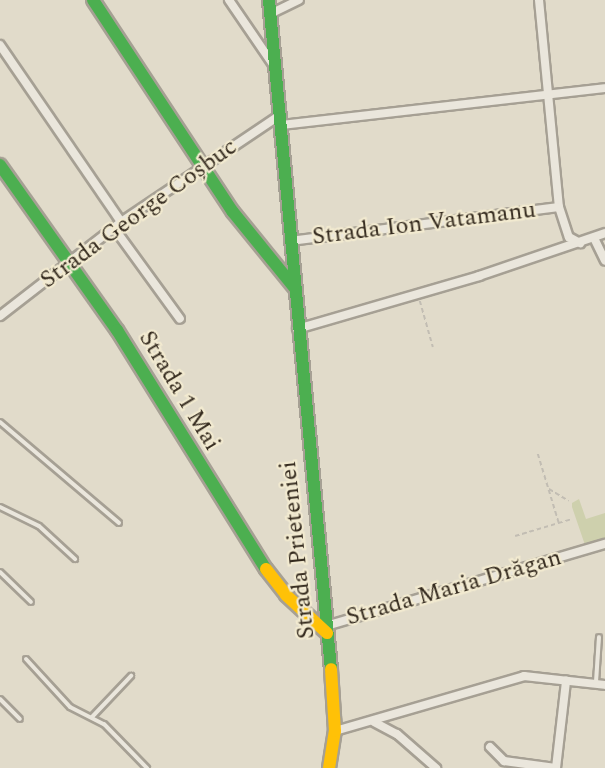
<!DOCTYPE html>
<html>
<head>
<meta charset="utf-8">
<style>
	body { margin:0 }
	#map { position:relative; width:605px; height:768px; overflow:hidden; background:#e1dbca; font-family:Spectral,serif }
	div>[style] { position:absolute }
	[style*='--x'] { left:calc(var(--x)*1px); top:calc(var(--y)*1px); width:calc(var(--w)*1px); rotate:calc(var(--a)*1deg) }
	.green>* { inset:0; background:#ced0ad }
	.path>* { height:1.5px; margin-top:-0.75px; transform-origin:0; background:repeating-linear-gradient(90deg,#c2bdb3 0 4.5px,transparent 0 7.5px) }
	.roads { filter:drop-shadow(2px 0 #a6a094) drop-shadow(-2px 0 #a6a094) drop-shadow(0 2px #a6a094) drop-shadow(0 -2px #a6a094) }
	.lane>* { height:4px; margin:-2px; padding:0 2px; transform-origin:2px; border-radius:2px; background:#eae6dc }
	.street>* { height:8px; margin:-4px; padding:0 4px; transform-origin:4px; border-radius:4px; background:#eae6dc }
	.fast>* { height:12px; margin:-6px; padding:0 6px; transform-origin:6px; border-radius:6px; background:#4caf50 }
	.slow>* { height:12px; margin:-6px; padding:0 6px; transform-origin:6px; border-radius:6px; background:#ffc107 }
	span { translate:-50% -50%; white-space:nowrap; text-align:center; line-height:1.15; -webkit-text-stroke:4.5px #f2ead0; paint-order:stroke }
	.street-label { font-size:24px; color:#33291d }
</style>
</head>
<body>
<div id="map">
	<div class="green">
		<i style="clip-path:polygon(579px 499px,586px 519px,605px 513px,605px 539px,585px 545px,572px 507px,572px 503px)"></i>
	</div>
	<div class="path">
		<i style="--x:420;--y:301;--w:48;--a:74.2"></i>
		<i style="--x:538;--y:454;--w:72;--a:73.1"></i>
		<i style="--x:549;--y:489;--w:23;--a:31"></i>
		<i style="--x:515;--y:536;--w:59;--a:-16.6"></i>
	</div>
	<div class="roads">
		<div class="lane">
			<i style="--x:0;--y:422;--w:156;--a:40.3"></i>
			<i style="--x:0;--y:507;--w:43;--a:26"></i>
			<i style="--x:39;--y:526;--w:49;--a:42.5"></i>
			<i style="--x:0;--y:572;--w:43;--a:44.1"></i>
			<i style="--x:26;--y:659;--w:65;--a:47.5"></i>
			<i style="--x:70;--y:707;--w:38;--a:27"></i>
			<i style="--x:104;--y:724;--w:62;--a:45.7"></i>
			<i style="--x:596;--y:682;--w:45;--a:-86.2"></i>
			<i style="--x:0;--y:699;--w:28;--a:45"></i>
			<i style="--x:92;--y:717;--w:57;--a:-46.4"></i>
		</div>
		<div class="street">
			<i style="--x:229;--y:0;--w:80;--a:55.7"></i>
			<i style="--x:539;--y:0;--w:208;--a:84.5"></i>
			<i style="--x:559;--y:207;--w:32;--a:72"></i>
			<i style="--x:569;--y:237;--w:13;--a:29"></i>
			<i style="--x:270;--y:14;--w:32;--a:-26"></i>
			<i style="--x:0;--y:45;--w:214;--a:55.6"></i>
			<i style="--x:281;--y:125;--w:326;--a:-6.5"></i>
			<i style="--x:114;--y:228;--w:112;--a:54"></i>
			<i style="--x:594;--y:238;--w:25;--a:64"></i>
			<i style="--x:290;--y:241;--w:271;--a:-7.2"></i>
			<i style="--x:0;--y:316;--w:153;--a:-37.8"></i>
			<i style="--x:121;--y:222;--w:192;--a:-33.9"></i>
			<i style="--x:297;--y:329;--w:190;--a:-16.2"></i>
			<i style="--x:479;--y:276;--w:133;--a:-18.8"></i>
			<i style="--x:326;--y:626;--w:291;--a:-16.4"></i>
			<i style="--x:374;--y:722;--w:26;--a:28"></i>
			<i style="--x:397;--y:734;--w:52;--a:41.1"></i>
			<i style="--x:335;--y:731;--w:197;--a:-16.2"></i>
			<i style="--x:524;--y:676;--w:81;--a:6.3"></i>
			<i style="--x:490;--y:747;--w:20;--a:45"></i>
			<i style="--x:504;--y:761;--w:52;--a:7.7"></i>
			<i style="--x:556;--y:768;--w:88;--a:-83.4"></i>
		</div>
		<div class="fast">
			<i style="--x:93;--y:0;--w:254;--a:56.6"></i>
			<i style="--x:233;--y:212;--w:97;--a:50.9"></i>
			<i style="--x:269;--y:0;--w:672;--a:84.71"></i>
			<i style="--x:0;--y:165;--w:202;--a:54.7"></i>
			<i style="--x:117;--y:330;--w:282;--a:58.1"></i>
		</div>
		<div class="slow">
			<i style="--x:266;--y:569;--w:33;--a:52"></i>
			<i style="--x:286;--y:595;--w:56;--a:42.8"></i>
			<i style="--x:329;--y:768;--w:37;--a:-81"></i>
			<i style="--x:335;--y:731;--w:62;--a:-93.7"></i>
		</div>
	</div>
	<div class="street-label">
		<span style="left:139px;top:214px;rotate:-36deg">Strada George Coșbuc</span>
		<span style="left:424px;top:224px;rotate:-7deg">Strada Ion Vatamanu</span>
		<span style="left:179px;top:391px;rotate:59deg">Strada 1 Mai</span>
		<span style="left:298px;top:550px;rotate:-96deg">Strada Prieteniei</span>
		<span style="left:454px;top:588px;rotate:-16deg">Strada Maria Drăgan</span>
	</div>
</div>
</body>
</html>
